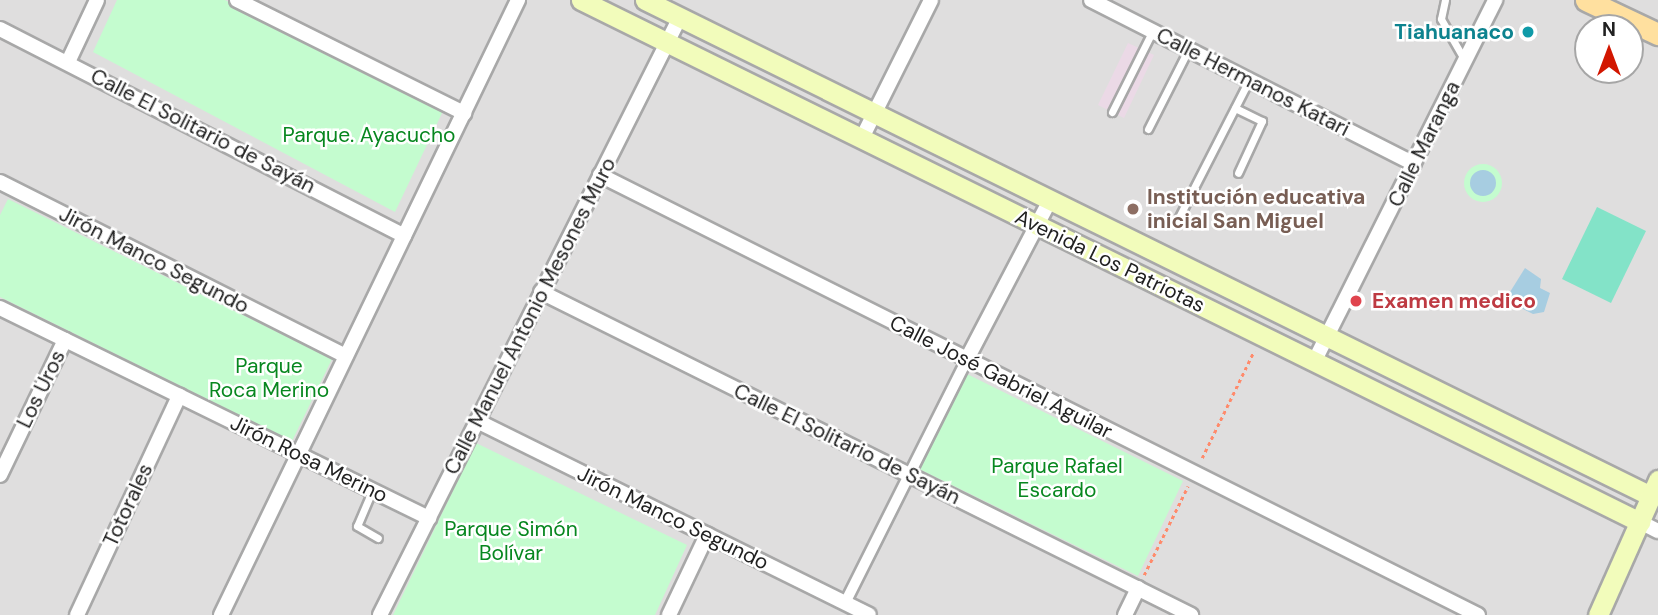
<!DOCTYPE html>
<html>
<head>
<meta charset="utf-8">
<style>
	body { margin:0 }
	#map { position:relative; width:1658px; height:615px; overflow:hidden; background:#f2efe7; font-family:"DM Sans",sans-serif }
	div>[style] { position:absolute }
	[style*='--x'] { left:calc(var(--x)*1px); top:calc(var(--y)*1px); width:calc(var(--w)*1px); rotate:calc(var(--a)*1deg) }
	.residential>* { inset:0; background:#dfdede }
	.industrial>* { inset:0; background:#ebd9e6 }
	.park>* { inset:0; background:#c4fccf }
	.round { border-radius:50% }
	.pitch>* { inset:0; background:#83e3c8 }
	.water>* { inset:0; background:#a7cde1 }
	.path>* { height:2.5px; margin-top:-1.25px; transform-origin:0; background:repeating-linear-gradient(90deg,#ff8a6b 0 3.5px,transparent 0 7px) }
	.roads { filter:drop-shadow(2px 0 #a8a8a8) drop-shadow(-2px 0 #a8a8a8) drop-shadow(0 2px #a8a8a8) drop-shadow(0 -2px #a8a8a8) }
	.service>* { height:7px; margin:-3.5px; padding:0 3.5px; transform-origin:3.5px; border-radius:3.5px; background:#fff }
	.pedestrian>* { height:10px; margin:-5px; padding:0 5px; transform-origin:5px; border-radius:5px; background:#fff }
	.minor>* { height:14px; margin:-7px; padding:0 7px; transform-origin:7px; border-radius:7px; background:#fff }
	.secondary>* { height:19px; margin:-9.5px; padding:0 9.5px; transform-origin:9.5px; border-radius:9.5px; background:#f2fcbb }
	.primary>* { height:21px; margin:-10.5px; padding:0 10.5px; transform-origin:10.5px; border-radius:10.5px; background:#ffe09f }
	.dots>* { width:19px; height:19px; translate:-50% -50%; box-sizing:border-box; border:4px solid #fff; border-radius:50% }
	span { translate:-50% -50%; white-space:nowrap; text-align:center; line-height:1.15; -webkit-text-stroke:5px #fff; paint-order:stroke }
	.culture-label { font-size:21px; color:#0d838f; font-weight:700 }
	.right { translate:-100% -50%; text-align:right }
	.street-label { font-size:21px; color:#212121 }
	.park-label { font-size:21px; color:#07871f }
	.education-label { font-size:21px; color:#785e54; font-weight:700 }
	.left { translate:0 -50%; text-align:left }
	.health-label { font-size:21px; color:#be3a42; font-weight:700 }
	.north { position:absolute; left:1574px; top:14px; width:70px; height:70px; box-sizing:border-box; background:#fff; border:2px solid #a6a6a6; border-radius:50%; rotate:0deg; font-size:19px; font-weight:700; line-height:28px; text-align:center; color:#212121 }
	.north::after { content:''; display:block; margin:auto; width:24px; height:32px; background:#d21600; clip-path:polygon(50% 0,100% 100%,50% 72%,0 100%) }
</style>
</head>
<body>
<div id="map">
	<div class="residential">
		<i style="clip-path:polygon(evenodd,0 0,1658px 0,1658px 615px,0 615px,0 0,1588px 28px,1630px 28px,1630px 70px,1588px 70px,1588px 28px)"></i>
	</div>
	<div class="industrial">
		<i style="clip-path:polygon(1128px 43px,1154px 55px,1124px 118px,1098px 105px)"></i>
	</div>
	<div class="park">
		<i style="clip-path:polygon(117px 0,225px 0,443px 111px,395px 212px,93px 52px)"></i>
		<i class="round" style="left:1464px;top:164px;width:38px;height:38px"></i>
		<i style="clip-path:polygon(8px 199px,332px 359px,292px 441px,0 297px,0 215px)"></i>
		<i style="clip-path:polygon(965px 373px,1183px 481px,1138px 576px,917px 468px)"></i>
		<i style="clip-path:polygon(476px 443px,687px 545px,655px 615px,393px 615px)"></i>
	</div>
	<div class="pitch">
		<i style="clip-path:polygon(1597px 207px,1646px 231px,1611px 303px,1562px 279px)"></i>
	</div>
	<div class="water">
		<i class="round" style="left:1470px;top:170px;width:26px;height:26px"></i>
		<i style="clip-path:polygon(1525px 268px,1541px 279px,1540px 288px,1550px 293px,1544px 312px,1533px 314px,1505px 300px)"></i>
	</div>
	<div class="path">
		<i style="--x:1202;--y:458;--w:119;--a:-64.1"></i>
		<i style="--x:1144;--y:575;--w:99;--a:-63.7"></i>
	</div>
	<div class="roads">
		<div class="service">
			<i style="--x:1445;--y:0;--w:19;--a:102"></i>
			<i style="--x:1441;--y:19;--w:46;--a:60.1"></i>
			<i style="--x:1235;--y:108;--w:30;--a:26"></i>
			<i style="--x:1262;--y:121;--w:57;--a:114.8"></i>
			<i style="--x:1112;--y:112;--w:89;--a:-63.4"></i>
			<i style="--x:1148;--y:129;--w:89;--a:-63.1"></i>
			<i style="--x:1179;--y:217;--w:154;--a:-62.9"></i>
			<i style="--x:372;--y:491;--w:38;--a:113"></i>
			<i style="--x:357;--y:526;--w:24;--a:30"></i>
		</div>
		<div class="pedestrian">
			<i style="--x:845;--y:603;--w:273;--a:-63.4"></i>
		</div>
		<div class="minor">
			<i style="--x:237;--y:0;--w:254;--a:26.5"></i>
			<i style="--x:1091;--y:0;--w:362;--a:26.9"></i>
			<i style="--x:0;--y:29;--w:454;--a:27.1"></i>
			<i style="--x:68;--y:62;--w:68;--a:-64.9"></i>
			<i style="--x:862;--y:138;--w:154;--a:-63.4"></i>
			<i style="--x:600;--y:175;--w:982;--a:26.62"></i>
			<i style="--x:0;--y:182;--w:387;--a:26.7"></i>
			<i style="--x:541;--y:292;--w:726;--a:26.42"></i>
			<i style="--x:0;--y:308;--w:478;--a:26.1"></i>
			<i style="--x:967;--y:359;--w:179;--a:-62.4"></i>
			<i style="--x:1314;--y:362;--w:405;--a:-63.4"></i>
			<i style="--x:477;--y:421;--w:437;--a:26.3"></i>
			<i style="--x:0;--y:475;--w:150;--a:-64.3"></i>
			<i style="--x:1640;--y:522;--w:20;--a:27"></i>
			<i style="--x:77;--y:615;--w:242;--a:-65"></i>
			<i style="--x:221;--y:615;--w:683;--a:-64.22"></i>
			<i style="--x:380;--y:615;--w:669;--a:-63.36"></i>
			<i style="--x:669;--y:615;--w:89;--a:-64.6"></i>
			<i style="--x:1125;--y:615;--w:30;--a:-64"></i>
		</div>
		<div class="secondary">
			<i style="--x:581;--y:0;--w:1181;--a:26.24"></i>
			<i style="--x:645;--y:0;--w:1122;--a:26.25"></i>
			<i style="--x:1598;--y:615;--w:148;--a:-66"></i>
		</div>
		<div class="primary">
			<i style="--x:1586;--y:0;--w:80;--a:25.3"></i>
		</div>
	</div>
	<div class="dots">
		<i style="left:1528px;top:32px;background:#0f9aa8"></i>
		<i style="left:1133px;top:209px;background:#8d6e63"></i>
		<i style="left:1356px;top:301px;background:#e0444e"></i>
	</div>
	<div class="culture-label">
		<span class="right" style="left:1514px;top:32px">Tiahuanaco</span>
	</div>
	<div class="street-label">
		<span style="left:1253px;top:82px;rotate:27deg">Calle Hermanos Katari</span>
		<span style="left:203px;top:131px;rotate:27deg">Calle El Solitario de Sayán</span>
		<span style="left:1424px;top:144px;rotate:-64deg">Calle Maranga</span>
		<span style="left:154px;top:260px;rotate:27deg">Jirón Manco Segundo</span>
		<span style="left:1110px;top:261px;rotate:26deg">Avenida Los Patriotas</span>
		<span style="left:530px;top:316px;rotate:-63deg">Calle Manuel Antonio Mesones Muro</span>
		<span style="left:1001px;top:377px;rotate:27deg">Calle José Gabriel Aguilar</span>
		<span style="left:41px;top:389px;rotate:-64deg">Los Uros</span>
		<span style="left:847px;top:444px;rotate:26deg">Calle El Solitario de Sayán</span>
		<span style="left:309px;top:459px;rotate:26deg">Jirón Rosa Merino</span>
		<span style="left:128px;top:505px;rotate:-65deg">Totorales</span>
		<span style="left:673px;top:518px;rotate:26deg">Jirón Manco Segundo</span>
	</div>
	<div class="park-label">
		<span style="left:369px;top:135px">Parque. Ayacucho</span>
		<span style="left:269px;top:378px">Parque<br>Roca Merino</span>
		<span style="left:1057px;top:478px">Parque Rafael<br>Escardo</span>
		<span style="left:511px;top:541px">Parque Simón<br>Bolívar</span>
	</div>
	<div class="education-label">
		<span class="left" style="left:1147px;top:209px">Institución educativa<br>inicial San Miguel</span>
	</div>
	<div class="health-label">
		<span class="left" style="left:1372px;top:301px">Examen medico</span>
	</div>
	<div class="north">N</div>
</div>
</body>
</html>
